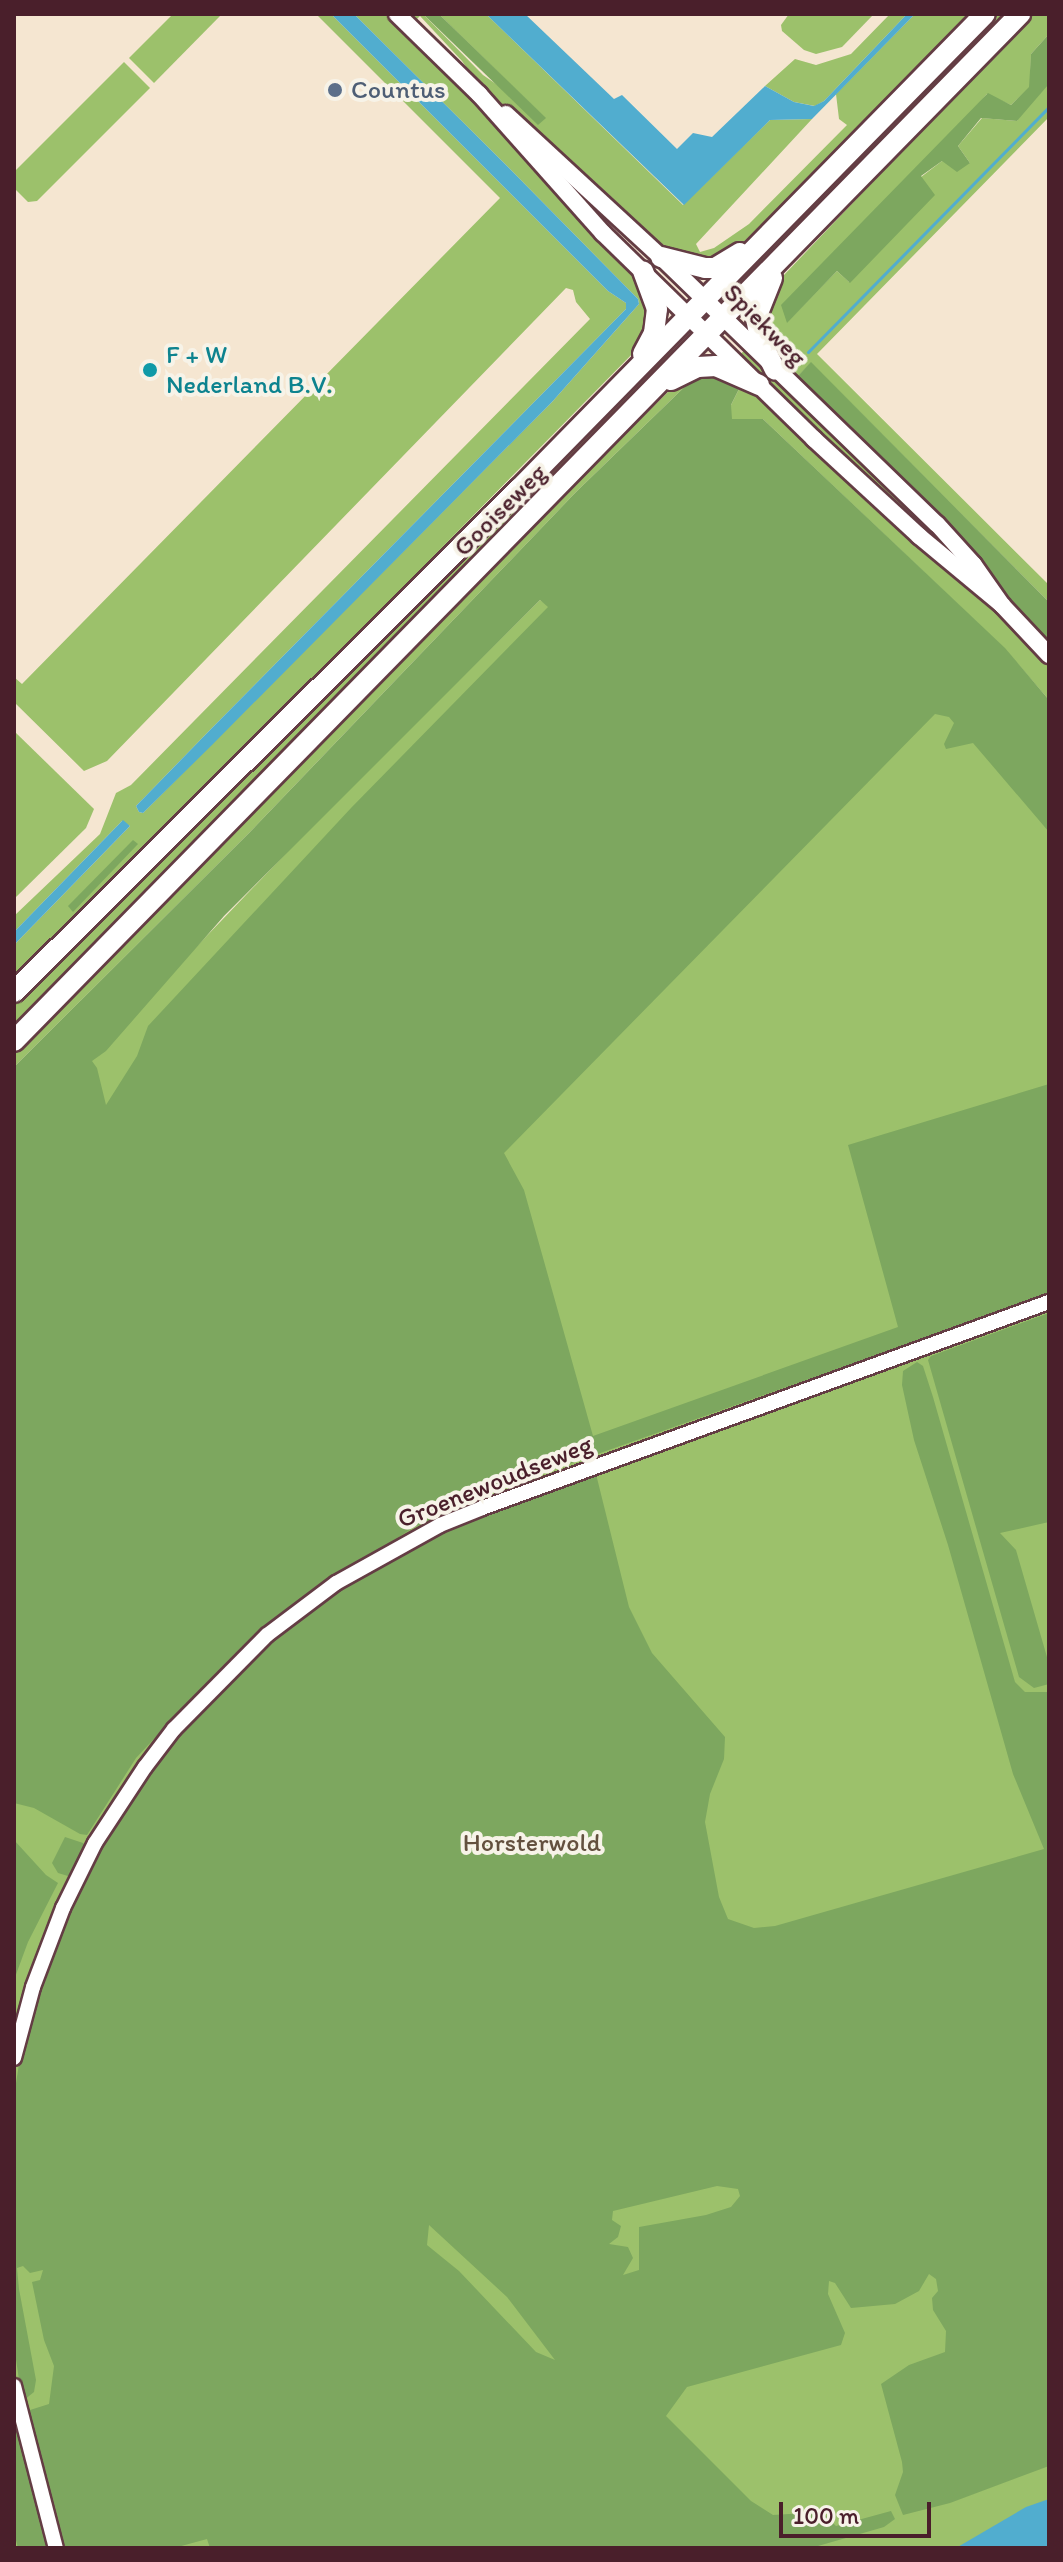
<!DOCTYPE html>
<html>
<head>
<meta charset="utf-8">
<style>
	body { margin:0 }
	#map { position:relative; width:1063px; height:2562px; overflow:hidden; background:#f5e6d1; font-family:Itim,sans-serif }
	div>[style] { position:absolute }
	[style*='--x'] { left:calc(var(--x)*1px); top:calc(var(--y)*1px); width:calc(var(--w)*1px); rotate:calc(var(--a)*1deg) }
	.green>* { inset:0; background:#9cc16b }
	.forest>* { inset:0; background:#7da75f }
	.water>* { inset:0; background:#51adcf }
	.stream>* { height:3px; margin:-1.5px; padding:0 1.5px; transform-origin:1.5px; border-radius:1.5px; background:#51adcf }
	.roads { filter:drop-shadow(2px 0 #643d44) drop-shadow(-2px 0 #643d44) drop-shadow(0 2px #643d44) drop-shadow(0 -2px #643d44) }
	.minor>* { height:14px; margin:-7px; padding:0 7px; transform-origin:7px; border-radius:7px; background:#fff }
	.major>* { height:16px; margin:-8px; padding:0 8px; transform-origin:8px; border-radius:8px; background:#fff }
	.highway>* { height:20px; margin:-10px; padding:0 10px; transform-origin:10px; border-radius:10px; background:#fff }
	.dots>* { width:22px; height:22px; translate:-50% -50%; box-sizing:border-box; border:4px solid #f7f3e8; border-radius:50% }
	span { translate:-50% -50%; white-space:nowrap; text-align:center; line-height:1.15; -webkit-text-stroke:8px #f7f3e8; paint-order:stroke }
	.service-label { font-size:26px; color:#4e5e75 }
	.left { translate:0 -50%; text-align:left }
	.street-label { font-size:26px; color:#4a1f2b }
	.culture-label { font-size:26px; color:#0d838f }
	.park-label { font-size:26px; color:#63503e }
	.frame { position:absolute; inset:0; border:16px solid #4a1f2b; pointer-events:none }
	.scale { position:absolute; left:779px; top:2502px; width:152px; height:36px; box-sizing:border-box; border:4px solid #4a1f2b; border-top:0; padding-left:10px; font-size:24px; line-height:28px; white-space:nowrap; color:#4a1f2b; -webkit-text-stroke:6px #f7f3e8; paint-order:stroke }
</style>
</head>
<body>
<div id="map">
	<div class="green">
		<i style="clip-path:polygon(173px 14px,222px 14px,154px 83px,129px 58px)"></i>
		<i style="clip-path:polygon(316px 14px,331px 14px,608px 291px,626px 303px,626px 309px,209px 731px,136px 806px,139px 812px,143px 813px,552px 402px,639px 304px,638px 299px,502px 161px,354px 14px,388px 14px,506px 132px,596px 238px,630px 269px,653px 302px,642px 344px,14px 983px,14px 945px,130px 826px,122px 821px,14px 932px,14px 916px,100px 834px,116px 793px,131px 785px,590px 319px,576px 302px,573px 290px,566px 288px,107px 761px,84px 771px,14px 702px,14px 677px,22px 684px,500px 198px)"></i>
		<i style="clip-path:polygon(407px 14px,423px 14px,483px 75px,545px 118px,439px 14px,486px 14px,683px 205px,770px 120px,812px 119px,696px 244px,700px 252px,714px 248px,749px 224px,847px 125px,839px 119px,836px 94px,915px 14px,978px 14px,725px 260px,676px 258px,657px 244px,535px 129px,482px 90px,462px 61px,420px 16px,416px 20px)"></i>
		<i style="clip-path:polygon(789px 14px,874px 14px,842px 47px,816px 54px,804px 50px,782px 31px,781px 25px)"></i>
		<i style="clip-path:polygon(890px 14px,907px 14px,824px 101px,815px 106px,794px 102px,765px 86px,795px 59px,816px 65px,851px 54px)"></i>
		<i style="clip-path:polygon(994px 14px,1012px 14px,744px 291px,736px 283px)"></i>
		<i style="clip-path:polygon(1033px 14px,1049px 14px,1049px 34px,1031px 54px,1030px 87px,1011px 105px,987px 94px,787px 322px,837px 271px,849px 282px,921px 177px,942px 161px,970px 163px,958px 146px,982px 118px,1017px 121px,1049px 67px,1049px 117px,817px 354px,1049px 585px,1049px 602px,811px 363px,796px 378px,777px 357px,760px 321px,770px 292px,784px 275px)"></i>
		<i style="clip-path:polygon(124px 62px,150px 88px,37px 201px,28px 202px,14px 188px,16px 170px)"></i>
		<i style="clip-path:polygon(668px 345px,676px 352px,14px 1032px,14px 1003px,268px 754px)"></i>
		<i style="clip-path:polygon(746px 349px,926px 518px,975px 580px,736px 358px)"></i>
		<i style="clip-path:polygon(702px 370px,576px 492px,249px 833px,14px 1067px,14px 1052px,367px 689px,671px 389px)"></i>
		<i style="clip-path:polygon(742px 383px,868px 503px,1019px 633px,1049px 667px,1049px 700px,1004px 648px,763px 419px,731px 419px,731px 405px)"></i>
		<i style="clip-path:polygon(719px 432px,1049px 764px,1049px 2548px,14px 2548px,14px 1137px,316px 822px,540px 600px,546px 604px)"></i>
		<i style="clip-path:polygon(14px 731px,94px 809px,86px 828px,14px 899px)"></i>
	</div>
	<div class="forest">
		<i style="clip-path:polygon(423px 14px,439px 14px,546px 118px,538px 125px)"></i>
		<i style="clip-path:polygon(1049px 34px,1048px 85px,1017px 121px,981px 118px,958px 146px,970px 163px,957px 172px,942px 161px,921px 176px,935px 195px,850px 283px,837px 271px,787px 323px,781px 305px,988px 93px,1011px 105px,1029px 87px,1031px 54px)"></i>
		<i style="clip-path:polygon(811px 362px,1049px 602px,1049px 643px,796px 378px)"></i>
		<i style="clip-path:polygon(evenodd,702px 370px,742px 383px,731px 405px,732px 419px,763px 419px,1005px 648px,1049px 700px,1049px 832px,973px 743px,946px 749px,944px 744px,954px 723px,949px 717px,935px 714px,504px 1153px,524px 1190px,593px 1436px,898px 1327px,848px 1145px,1049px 1084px,1049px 1294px,479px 1496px,413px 1528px,313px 1591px,214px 1675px,136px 1758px,87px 1835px,80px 1834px,34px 1808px,14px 1803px,14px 1067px,249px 833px,576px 492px,702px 370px,540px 600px,548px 607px,351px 808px,148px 1026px,137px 1056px,106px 1105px,97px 1068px,92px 1061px,106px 1051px,224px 916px,540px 600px)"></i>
		<i style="clip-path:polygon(133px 840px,138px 844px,73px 912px,68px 906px)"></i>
		<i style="clip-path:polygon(1049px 1313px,1049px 1522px,1000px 1533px,1016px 1550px,1049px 1664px,1049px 1684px,1034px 1688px,1019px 1677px,928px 1360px,931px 1356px)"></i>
		<i style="clip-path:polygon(evenodd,917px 1362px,923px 1366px,933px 1397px,1015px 1682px,1025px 1692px,1049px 1692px,1049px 2466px,950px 2503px,903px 2515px,895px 2495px,903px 2472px,902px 2462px,881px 2384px,909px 2365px,945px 2352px,946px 2331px,933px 2310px,932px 2298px,938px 2291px,936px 2279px,929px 2274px,919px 2291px,895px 2304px,851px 2308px,835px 2283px,829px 2281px,828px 2294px,845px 2333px,841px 2345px,687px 2387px,666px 2416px,751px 2501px,773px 2515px,822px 2512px,836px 2526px,891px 2511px,895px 2519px,884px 2527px,811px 2548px,210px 2548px,207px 2539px,174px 2548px,63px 2548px,21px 2393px,14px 2346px,14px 2096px,22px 2045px,56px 1942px,113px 1820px,145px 1773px,234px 1674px,297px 1618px,375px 1565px,464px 1522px,596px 1474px,629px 1607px,652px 1653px,725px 1737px,724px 1759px,710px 1794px,705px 1822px,719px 1897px,728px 1919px,754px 1928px,775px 1926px,1044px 1849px,1013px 1774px,948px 1545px,914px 1440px,902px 1385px,903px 1371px,917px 1362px,717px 2186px,738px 2189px,740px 2196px,731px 2207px,706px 2215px,639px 2227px,639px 2270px,623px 2275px,633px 2258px,628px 2247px,609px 2244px,618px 2237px,621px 2226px,612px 2220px,613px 2211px,717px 2186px,917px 1362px,429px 2225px,507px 2297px,555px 2360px,536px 2352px,459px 2271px,427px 2245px,429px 2225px,917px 1362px,23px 2266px,30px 2273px,43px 2270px,40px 2280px,32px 2282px,44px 2340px,54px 2366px,49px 2404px,30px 2410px,24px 2400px,34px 2392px,36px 2380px,19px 2289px,17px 2268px,23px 2266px)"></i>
		<i style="clip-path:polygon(65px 1837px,83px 1843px,90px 1851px,68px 1876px,58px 1873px,52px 1863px)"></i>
		<i style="clip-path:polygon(14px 1840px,46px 1875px,58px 1883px,28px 1942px,14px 1980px)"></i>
		<i style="clip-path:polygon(14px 2409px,50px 2548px,18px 2548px,14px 2533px)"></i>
	</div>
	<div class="water">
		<i style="clip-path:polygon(331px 14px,354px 14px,502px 161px,638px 299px,639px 304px,552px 402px,212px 745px,143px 813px,139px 812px,136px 806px,209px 731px,626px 309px,626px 303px,608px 291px)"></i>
		<i style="clip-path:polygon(486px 14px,525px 14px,614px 99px,622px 95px,677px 149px,693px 133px,712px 137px,765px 86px,794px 102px,814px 106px,824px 101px,907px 14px,915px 14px,812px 119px,770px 120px,684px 205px)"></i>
		<i style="clip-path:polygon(123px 820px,130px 826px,14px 945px,14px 932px)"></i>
		<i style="clip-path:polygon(1049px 2499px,1049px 2548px,956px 2548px,1026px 2507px)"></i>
	</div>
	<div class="stream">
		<i style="--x:808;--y:352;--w:344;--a:-45.5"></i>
	</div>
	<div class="roads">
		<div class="minor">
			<i style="--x:14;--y:2058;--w:73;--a:-75"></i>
			<i style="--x:33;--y:1987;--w:85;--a:-69.2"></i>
			<i style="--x:63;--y:1908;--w:72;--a:-63.8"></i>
			<i style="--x:95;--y:1843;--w:91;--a:-56.7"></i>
			<i style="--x:145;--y:1767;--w:48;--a:-52.7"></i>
			<i style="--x:174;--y:1729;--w:132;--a:-45.3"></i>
			<i style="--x:267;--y:1635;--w:86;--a:-37"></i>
			<i style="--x:336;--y:1583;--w:119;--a:-29.1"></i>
			<i style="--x:440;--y:1525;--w:45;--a:-22"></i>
			<i style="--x:482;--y:1508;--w:603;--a:-19.97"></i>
			<i style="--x:14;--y:2386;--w:167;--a:75.5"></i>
		</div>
		<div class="major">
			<i style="--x:397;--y:14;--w:115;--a:44.3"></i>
			<i style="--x:479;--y:94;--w:186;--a:48.3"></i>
			<i style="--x:603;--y:233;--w:295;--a:44.3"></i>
			<i style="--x:814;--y:439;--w:143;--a:42.7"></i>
			<i style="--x:919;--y:536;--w:108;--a:39.7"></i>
			<i style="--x:506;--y:114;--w:211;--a:42.7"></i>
			<i style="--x:661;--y:257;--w:384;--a:44.1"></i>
			<i style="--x:937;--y:524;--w:55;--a:47.9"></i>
			<i style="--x:974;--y:565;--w:49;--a:55"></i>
			<i style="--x:1002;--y:605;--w:69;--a:46.8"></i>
		</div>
		<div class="highway">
			<i style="--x:661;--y:257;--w:45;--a:14"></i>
			<i style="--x:705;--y:268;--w:10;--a:0"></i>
			<i style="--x:715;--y:268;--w:29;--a:-31"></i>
			<i style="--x:772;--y:278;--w:43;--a:111.8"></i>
			<i style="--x:756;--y:318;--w:21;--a:79"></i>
			<i style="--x:760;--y:339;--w:34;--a:64"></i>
			<i style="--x:643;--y:354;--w:24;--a:-62"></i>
			<i style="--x:654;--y:333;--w:24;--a:-83"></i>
			<i style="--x:657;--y:309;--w:40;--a:-110.2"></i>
			<i style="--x:671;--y:380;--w:30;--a:-26"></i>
			<i style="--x:698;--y:367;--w:18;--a:-3"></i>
			<i style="--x:716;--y:366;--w:47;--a:23.8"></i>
			<i style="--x:14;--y:992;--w:713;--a:-44.89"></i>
			<i style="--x:519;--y:489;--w:665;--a:-45.55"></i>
			<i style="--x:14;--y:1041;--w:1438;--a:-45.59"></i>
		</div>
	</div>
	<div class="dots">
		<i style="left:335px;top:90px;background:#5c6f8a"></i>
		<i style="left:150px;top:370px;background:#0f9aa8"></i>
	</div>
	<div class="service-label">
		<span class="left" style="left:351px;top:90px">Countus</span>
	</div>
	<div class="street-label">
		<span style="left:765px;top:325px;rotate:45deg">Spiekweg</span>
		<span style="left:500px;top:510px;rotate:-45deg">Gooiseweg</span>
		<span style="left:495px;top:1482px;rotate:-22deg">Groenewoudseweg</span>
	</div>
	<div class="culture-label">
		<span class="left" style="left:166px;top:370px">F + W<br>Nederland B.V.</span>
	</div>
	<div class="park-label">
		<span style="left:532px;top:1843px">Horsterwold</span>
	</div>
	<div class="frame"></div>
	<div class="scale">100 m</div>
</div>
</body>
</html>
